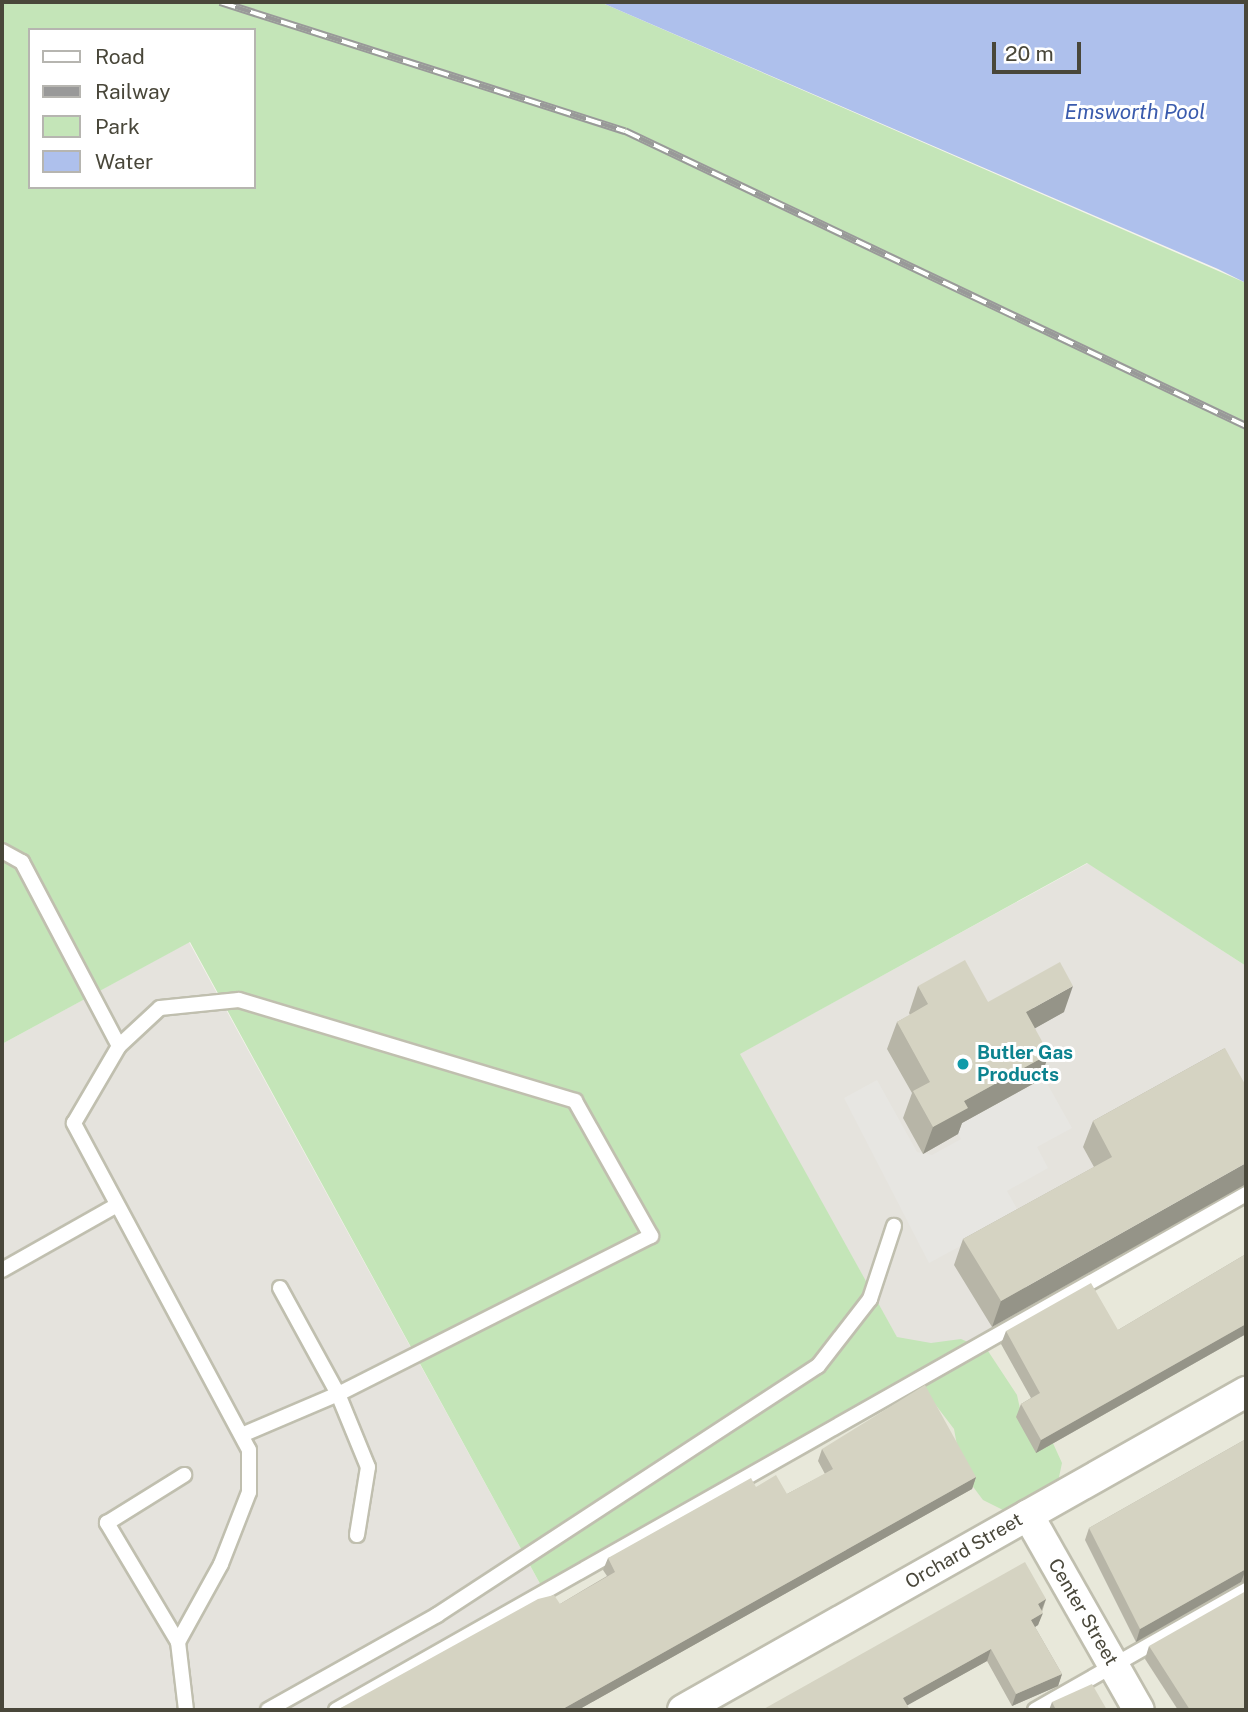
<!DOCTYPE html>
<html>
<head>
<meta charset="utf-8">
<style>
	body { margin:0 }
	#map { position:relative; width:1248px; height:1712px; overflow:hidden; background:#f5f4ec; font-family:"Public Sans",sans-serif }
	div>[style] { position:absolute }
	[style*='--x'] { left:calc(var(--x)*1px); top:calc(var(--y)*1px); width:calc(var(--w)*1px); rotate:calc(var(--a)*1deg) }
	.residential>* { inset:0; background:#e8e8da }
	.industrial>* { inset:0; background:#e5e3dd }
	.green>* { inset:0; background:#c4e5b8 }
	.parking>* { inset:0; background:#e7e6e2 }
	.water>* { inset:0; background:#aec0ec }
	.roads { filter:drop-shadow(2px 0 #c0bfaf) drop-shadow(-2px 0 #c0bfaf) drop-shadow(0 2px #c0bfaf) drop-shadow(0 -2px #c0bfaf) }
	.service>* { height:14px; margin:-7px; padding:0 7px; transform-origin:7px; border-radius:7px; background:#fff }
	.minor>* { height:30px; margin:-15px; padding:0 15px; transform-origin:15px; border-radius:15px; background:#fff }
	.rail>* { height:8px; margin-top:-4px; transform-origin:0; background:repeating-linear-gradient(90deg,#fff 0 16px,#999 0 32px); box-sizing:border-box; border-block:2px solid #999 }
	.wall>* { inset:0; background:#b7b5a7 }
	.shaded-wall>* { inset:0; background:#959488 }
	.building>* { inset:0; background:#d5d3c2 }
	.dots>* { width:19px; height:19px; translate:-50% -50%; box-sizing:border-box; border:4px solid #fff; border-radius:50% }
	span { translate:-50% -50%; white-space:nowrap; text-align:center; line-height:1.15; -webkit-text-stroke:6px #fff; paint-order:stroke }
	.culture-label { font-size:19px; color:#0d838f; font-weight:700 }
	.left { translate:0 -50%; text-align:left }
	.street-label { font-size:19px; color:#49473a }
	.water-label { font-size:21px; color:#3a5bad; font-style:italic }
	.frame { position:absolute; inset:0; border:4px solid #49473a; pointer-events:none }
	.legend { position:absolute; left:28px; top:28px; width:228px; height:161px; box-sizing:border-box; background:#fff; border:2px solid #b6b5b0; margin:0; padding:9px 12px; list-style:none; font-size:21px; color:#49473a }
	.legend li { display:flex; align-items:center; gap:14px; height:35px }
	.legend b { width:35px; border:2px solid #b6b5b0 }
	.scale { position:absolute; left:992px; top:42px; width:89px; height:32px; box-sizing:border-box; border:4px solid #49473a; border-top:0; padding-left:9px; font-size:21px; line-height:24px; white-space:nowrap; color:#49473a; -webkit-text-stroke:5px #fff; paint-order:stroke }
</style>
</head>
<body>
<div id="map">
	<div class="residential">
		<i style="clip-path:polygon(1246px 1194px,1246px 1710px,336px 1710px)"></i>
	</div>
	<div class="industrial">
		<i style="clip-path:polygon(1088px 863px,1246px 966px,1246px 1194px,919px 1377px,739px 1054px)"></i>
		<i style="clip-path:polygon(189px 942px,544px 1591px,336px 1710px,2px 1710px,2px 1044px)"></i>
	</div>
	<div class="green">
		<i style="clip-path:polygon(evenodd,2px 2px,600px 2px,1246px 283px,1246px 966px,1087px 863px,740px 1054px,897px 1337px,931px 1343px,961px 1339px,988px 1351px,1017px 1395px,1021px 1413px,1047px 1430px,1062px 1463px,1055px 1496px,1017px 1517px,983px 1500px,962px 1472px,954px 1429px,922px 1387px,907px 1384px,544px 1591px,190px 942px,2px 1044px,2px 2px,30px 30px,254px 30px,254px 187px,30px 187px,30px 30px)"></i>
	</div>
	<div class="parking">
		<i style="clip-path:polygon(1044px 1078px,1072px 1128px,1037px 1147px,1048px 1168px,1007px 1191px,1020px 1214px,929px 1263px,844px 1098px,877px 1080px,917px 1152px,932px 1155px,961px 1139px,955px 1127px)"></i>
	</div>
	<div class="water">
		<i style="clip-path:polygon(600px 2px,1246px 2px,1246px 283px,1218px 269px)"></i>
	</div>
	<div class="roads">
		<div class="service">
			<i style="--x:2;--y:851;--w:23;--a:29"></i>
			<i style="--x:22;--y:862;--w:208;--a:62.2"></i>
			<i style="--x:2;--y:1270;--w:130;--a:-29.5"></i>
			<i style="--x:280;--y:1288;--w:121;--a:61.3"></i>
			<i style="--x:338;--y:1394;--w:79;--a:67.7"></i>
			<i style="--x:368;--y:1467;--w:69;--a:99.2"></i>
			<i style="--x:178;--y:1642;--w:139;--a:-120.8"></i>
			<i style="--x:107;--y:1523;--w:91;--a:-31.9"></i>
			<i style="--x:186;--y:1710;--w:68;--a:-96.7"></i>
			<i style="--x:178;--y:1642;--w:89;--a:-61.1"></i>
			<i style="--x:221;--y:1564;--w:77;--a:-68.7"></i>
			<i style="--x:249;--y:1492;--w:42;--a:-90"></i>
			<i style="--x:249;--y:1450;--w:371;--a:-118.2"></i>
			<i style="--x:74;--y:1123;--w:89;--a:-59.7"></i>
			<i style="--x:119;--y:1046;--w:56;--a:-42.8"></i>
			<i style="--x:160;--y:1008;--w:79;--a:-5.8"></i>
			<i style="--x:239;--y:1000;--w:351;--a:16.7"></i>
			<i style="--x:575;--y:1101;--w:155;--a:60.6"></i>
			<i style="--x:651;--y:1236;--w:351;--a:153.2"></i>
			<i style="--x:338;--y:1394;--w:104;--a:156.9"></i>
			<i style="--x:268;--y:1710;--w:194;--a:-29.3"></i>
			<i style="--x:437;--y:1615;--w:455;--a:-33.2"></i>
			<i style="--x:818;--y:1366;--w:85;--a:-52.2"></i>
			<i style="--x:870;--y:1299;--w:77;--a:-71.8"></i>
			<i style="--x:336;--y:1710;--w:1046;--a:-29.55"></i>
			<i style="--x:1035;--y:1710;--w:243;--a:-29.6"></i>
		</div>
		<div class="minor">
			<i style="--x:1028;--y:1515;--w:224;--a:60.4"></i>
			<i style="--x:683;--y:1710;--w:647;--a:-29.46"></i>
		</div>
	</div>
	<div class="rail">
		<i style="--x:220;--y:2;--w:425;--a:17.7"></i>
		<i style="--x:625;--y:131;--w:688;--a:25.41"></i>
	</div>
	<div class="wall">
		<i style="clip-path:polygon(918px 986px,988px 1002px,1064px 1012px,1035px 1028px,1040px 1080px,962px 1123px,958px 1134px,923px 1154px,903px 1118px,912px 1093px,887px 1049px,897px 1022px,910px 1015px,909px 1013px)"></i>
		<i style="clip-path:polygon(1225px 1048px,992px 1327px,954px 1265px,963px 1239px,1094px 1167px,1083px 1147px,1093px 1121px)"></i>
		<i style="clip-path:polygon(1246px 1254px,1246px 1334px,1036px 1453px,1016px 1417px,1021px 1404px,1031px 1398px,1001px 1344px,1006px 1331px,1118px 1330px)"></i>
		<i style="clip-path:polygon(1246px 1439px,1246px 1583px,1241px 1582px,1136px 1642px,1085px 1540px,1089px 1528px)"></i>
		<i style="clip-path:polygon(822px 1449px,976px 1477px,972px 1489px,578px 1710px,337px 1710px,560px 1604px,607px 1576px,603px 1570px,608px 1558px,787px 1494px,825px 1474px,818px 1461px)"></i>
		<i style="clip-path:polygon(1046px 1599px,1038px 1625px,1035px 1627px,1062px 1674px,1058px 1686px,1012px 1706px,987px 1661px,907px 1705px,762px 1710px)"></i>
		<i style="clip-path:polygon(1149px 1646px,1246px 1710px,1178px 1710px,1145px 1659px)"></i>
		<i style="clip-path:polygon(1052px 1702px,1107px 1710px,1049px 1710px)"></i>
	</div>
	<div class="shaded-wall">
		<i style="clip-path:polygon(1073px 986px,1064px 1012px,1016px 1039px,1026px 1012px)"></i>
		<i style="clip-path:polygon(1049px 1054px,1040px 1080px,962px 1123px,958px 1134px,923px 1154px,933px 1127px,964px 1101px)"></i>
		<i style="clip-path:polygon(1246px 1163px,1246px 1184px,992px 1327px,1001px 1301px)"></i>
		<i style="clip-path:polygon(1246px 1324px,1246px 1334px,1036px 1453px,1041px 1440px)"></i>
		<i style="clip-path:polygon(976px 1477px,972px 1489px,578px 1710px,561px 1710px)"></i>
		<i style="clip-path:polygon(1246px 1569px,1241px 1582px,1136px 1642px,1140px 1629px)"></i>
		<i style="clip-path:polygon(1046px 1599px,1041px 1611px,1038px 1604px)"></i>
		<i style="clip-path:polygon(1043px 1613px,1038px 1625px,1027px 1632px,1031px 1620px)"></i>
		<i style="clip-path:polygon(991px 1649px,987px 1661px,899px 1710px,903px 1698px)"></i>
		<i style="clip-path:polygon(1062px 1674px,1058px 1686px,1012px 1706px,1016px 1694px)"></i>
	</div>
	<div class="building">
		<i style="clip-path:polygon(965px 960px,988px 1002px,1060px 962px,1073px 986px,1026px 1012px,1049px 1054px,964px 1101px,968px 1108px,933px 1127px,913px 1091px,930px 1082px,897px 1022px,928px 1004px,918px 986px)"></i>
		<i style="clip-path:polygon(1225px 1048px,1246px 1086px,1246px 1163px,1001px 1301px,963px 1239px,1112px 1157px,1093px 1121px)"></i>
		<i style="clip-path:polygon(1246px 1254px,1246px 1324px,1041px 1440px,1021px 1404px,1040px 1393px,1006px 1331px,1091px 1283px,1118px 1330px)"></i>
		<i style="clip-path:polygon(925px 1385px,976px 1477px,561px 1710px,337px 1710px,538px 1599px,554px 1595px,560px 1604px,615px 1572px,608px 1558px,751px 1478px,756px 1487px,776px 1475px,787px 1494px,833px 1469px,822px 1449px)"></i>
		<i style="clip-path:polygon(1246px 1439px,1246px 1569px,1140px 1629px,1089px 1528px)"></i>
		<i style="clip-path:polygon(1025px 1562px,1046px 1599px,1038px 1604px,1043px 1613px,1031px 1620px,1062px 1674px,1016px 1694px,991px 1649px,903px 1698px,910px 1710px,762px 1710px)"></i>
		<i style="clip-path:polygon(1246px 1591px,1246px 1710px,1190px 1710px,1149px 1646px)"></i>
		<i style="clip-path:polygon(1092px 1684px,1107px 1710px,1056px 1710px,1052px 1702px)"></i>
	</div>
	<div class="dots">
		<i style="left:963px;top:1064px;background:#0f9aa8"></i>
	</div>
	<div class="culture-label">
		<span class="left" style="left:977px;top:1064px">Butler Gas<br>Products</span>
	</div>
	<div class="street-label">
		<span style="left:964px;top:1551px;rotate:-30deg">Orchard Street</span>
		<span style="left:1083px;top:1612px;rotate:60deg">Center Street</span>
	</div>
	<div class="water-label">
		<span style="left:1135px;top:112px">Emsworth Pool</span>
	</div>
	<div class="frame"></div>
	<ul class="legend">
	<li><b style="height:9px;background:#fff"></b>Road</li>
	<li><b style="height:9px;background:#999"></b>Railway</li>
	<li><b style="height:19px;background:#c4e5b8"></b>Park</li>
	<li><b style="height:19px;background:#aec0ec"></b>Water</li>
	</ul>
	<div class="scale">20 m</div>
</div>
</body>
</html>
